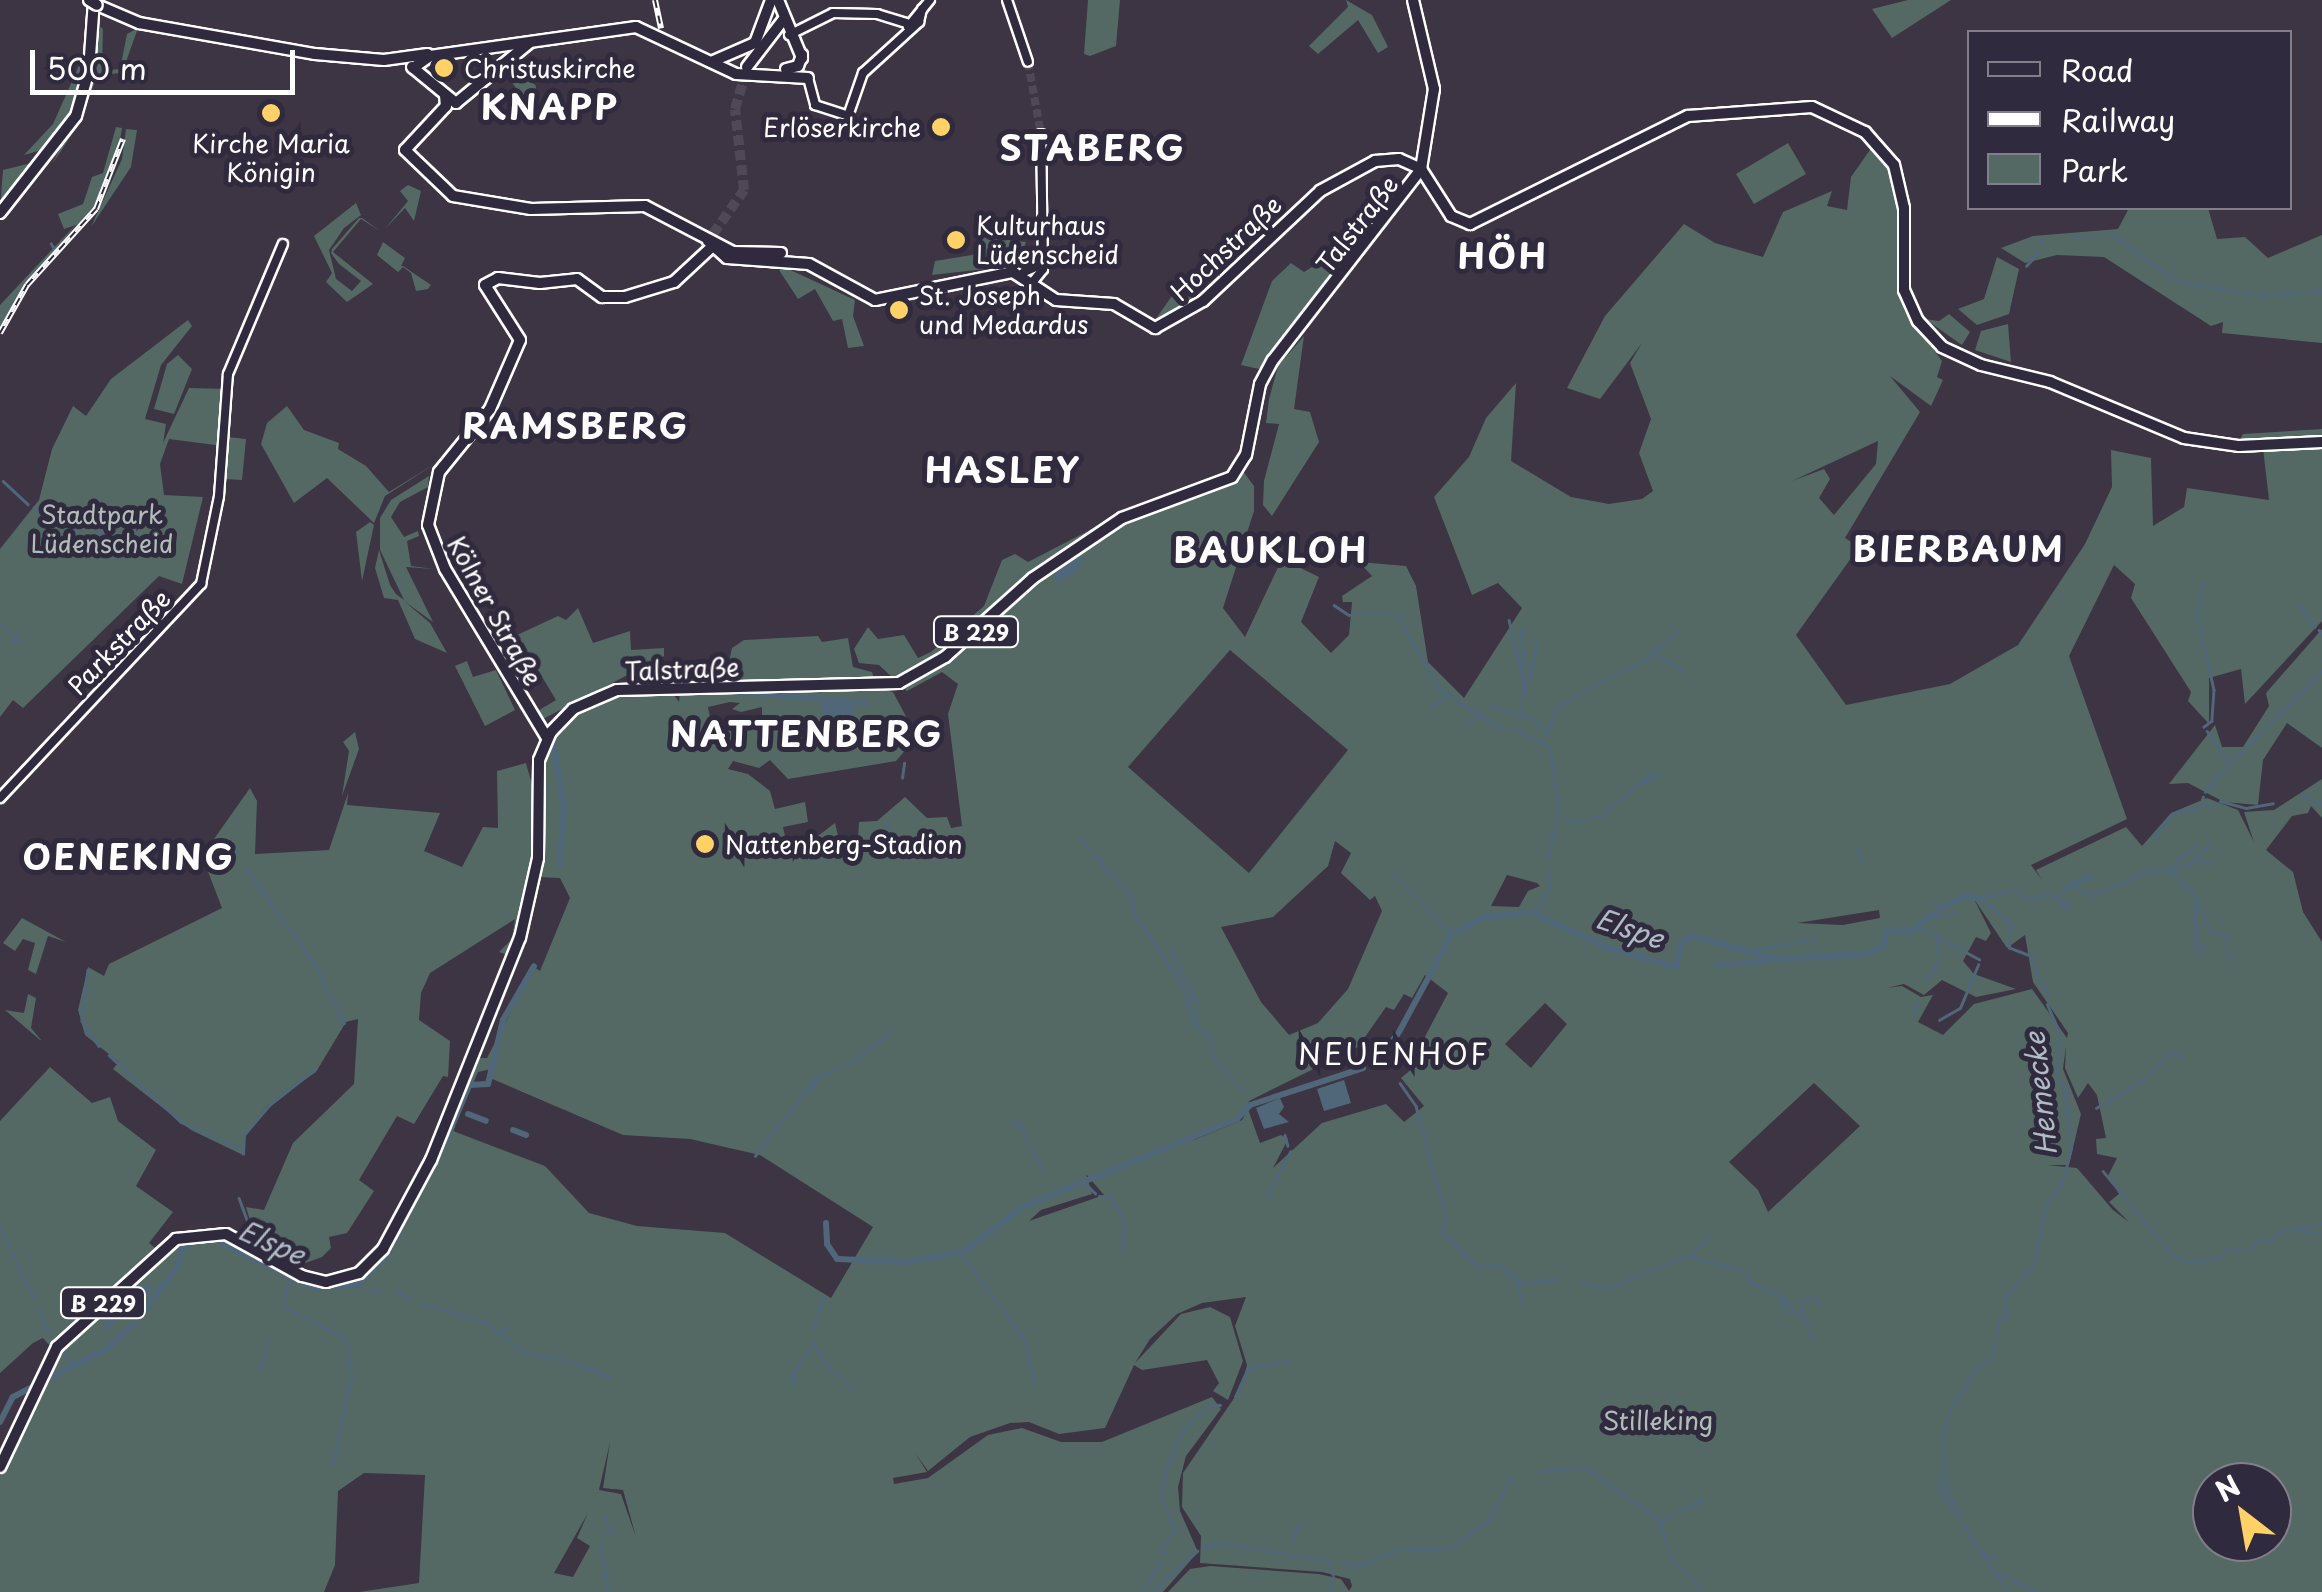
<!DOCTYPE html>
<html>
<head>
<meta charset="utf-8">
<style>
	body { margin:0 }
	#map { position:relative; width:2322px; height:1592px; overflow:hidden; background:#3d3444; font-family:"Playpen Sans",sans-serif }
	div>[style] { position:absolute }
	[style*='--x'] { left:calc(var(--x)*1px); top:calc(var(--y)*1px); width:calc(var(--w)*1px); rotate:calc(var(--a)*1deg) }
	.green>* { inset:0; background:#546963 }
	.water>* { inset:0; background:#50677a }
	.stream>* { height:2.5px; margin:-1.25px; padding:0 1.25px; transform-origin:1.25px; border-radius:1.25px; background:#50677a }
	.canal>* { height:5px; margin:-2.5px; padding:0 2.5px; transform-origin:2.5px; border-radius:2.5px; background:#50677a }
	.river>* { height:6px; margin:-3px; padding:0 3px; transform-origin:3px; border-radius:3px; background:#50677a }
	.minor-tunnel>* { height:8px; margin-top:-4px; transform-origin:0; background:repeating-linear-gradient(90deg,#504857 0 8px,transparent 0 12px) }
	.major-tunnel>* { height:10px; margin-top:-5px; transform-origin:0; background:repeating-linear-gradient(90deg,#504857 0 10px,transparent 0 15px) }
	.roads { filter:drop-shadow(2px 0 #fff) drop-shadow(-2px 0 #fff) drop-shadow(0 2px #fff) drop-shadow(0 -2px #fff) }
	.minor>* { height:8px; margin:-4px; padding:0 4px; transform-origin:4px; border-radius:4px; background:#2f2a3d }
	.major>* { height:10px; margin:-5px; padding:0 5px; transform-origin:5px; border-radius:5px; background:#2f2a3d }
	.rail>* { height:6px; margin-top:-3px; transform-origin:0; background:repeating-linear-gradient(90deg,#2f2a3d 0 8px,#fff 0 16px); box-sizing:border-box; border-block:2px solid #fff }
	.bridges { filter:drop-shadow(2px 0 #fff) drop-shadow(-2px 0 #fff) drop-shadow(0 2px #fff) drop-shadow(0 -2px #fff) }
	.major-bridge>* { height:10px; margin:-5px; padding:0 5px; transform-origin:5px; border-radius:5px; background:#2f2a3d }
	.dots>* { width:28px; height:28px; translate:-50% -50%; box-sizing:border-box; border:5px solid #2f2a3d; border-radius:50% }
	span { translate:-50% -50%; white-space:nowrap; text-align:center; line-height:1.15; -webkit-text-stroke:10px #2f2a3d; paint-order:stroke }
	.shield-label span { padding:2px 8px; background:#2f2a3d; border:2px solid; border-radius:8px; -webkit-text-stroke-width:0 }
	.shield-label { font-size:22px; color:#fff; font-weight:700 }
	.poi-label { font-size:25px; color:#fff }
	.left { translate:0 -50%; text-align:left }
	.right { translate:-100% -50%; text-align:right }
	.street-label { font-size:25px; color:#fff }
	.park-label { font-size:25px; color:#b2bcb9 }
	.water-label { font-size:28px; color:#b0bbc3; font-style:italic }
	.quarter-label { font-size:30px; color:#fff; letter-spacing:2.5px }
	.district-label { font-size:35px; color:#fff; font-weight:700; letter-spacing:2.5px }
	.legend { position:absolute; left:1967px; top:30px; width:325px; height:180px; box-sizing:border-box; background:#2f2a3d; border:2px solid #827f8b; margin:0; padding:12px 18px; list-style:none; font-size:30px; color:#fff }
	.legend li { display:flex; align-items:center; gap:20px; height:50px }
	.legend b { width:50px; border:2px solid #827f8b }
	.north { position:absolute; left:2192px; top:1462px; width:100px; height:100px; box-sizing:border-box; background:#2f2a3d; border:2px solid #827f8b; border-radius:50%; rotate:329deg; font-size:28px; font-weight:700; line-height:40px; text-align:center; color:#fff }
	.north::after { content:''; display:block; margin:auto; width:35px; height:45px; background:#ffd166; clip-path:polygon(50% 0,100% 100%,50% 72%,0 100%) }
	.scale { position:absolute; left:30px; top:50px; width:265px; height:45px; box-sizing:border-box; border:5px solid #fff; border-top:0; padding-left:12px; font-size:30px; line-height:35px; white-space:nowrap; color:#fff; -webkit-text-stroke:8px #2f2a3d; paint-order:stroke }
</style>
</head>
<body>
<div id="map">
	<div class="green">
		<i style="clip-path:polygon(1088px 0,1120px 0,1116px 46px,1090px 56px,1084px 54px)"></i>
		<i style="clip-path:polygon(1346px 0,1372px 15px,1388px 47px,1378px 53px,1358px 20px,1318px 54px,1309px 46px,1348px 7px)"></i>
		<i style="clip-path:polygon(1908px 0,1951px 0,1892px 38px,1872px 9px)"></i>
		<i style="clip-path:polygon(86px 18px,85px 71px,74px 110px,45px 149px,24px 155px,53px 124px,82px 59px)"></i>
		<i style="clip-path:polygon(94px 22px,103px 29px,102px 71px,120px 69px,127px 34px,138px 28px,122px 73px,98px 75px,76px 128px,63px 148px,52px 164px,86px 100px)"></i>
		<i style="clip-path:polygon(512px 60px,536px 86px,535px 106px,506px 99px,517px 89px,501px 69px)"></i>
		<i style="clip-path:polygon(116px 127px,122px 128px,119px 147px,105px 190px,85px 222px,64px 229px,58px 214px,83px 204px,92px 177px,103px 173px)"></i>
		<i style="clip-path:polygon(126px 129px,137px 130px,131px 167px,91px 227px,122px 159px)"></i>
		<i style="clip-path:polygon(1788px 143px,1806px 174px,1754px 204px,1736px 174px)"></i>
		<i style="clip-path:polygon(evenodd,1872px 147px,1895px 179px,1904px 309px,1942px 361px,1937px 377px,1943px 380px,1931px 406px,1890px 376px,1920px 412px,1845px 538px,1859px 547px,1796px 635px,1846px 705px,1950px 684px,2018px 645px,2085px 544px,2112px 487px,2111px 450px,2151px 458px,2153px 526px,2184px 507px,2187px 488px,2269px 500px,2263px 448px,2322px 446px,2322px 621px,2245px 704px,2241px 669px,2209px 678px,2209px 724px,2188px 701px,2191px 692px,2131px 598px,2135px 584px,2114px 565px,2069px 656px,2127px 819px,2031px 865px,2042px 880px,2036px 870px,2126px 827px,2142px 846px,2171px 813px,2207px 798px,2238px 810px,2254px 842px,2244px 812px,2274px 810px,2322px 779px,2322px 818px,2311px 806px,2308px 813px,2292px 816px,2266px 850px,2293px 872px,2303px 912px,2322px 942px,2322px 1592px,1168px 1592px,1190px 1569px,1210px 1566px,1319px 1574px,1341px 1579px,1349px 1591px,1352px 1586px,1350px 1579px,1322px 1572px,1200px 1563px,1201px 1536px,1182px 1507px,1183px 1473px,1241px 1388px,1247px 1365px,1235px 1326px,1246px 1297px,1202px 1303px,1177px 1314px,1150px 1339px,1135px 1363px,1181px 1314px,1210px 1307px,1230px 1317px,1243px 1361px,1228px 1400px,1213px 1391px,1219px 1383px,1207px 1360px,1142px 1370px,1134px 1365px,1105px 1428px,1059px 1434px,1029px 1422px,1010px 1423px,970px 1437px,928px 1471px,915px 1453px,927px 1472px,893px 1478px,894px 1484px,928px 1478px,988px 1435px,1022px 1428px,1061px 1442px,1102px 1442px,1212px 1397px,1221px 1409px,1186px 1456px,1178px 1487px,1180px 1511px,1198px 1552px,1163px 1592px,359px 1592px,419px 1583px,425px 1475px,364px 1473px,338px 1491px,335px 1565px,324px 1592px,0 1592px,0 1476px,41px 1376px,51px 1358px,173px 1246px,212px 1236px,335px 1287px,376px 1262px,477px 1058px,487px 1058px,534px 967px,540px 971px,570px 898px,560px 878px,539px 877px,544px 760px,564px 722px,615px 695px,671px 691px,679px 702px,680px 690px,884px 690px,893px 692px,917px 737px,896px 761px,788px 779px,770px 760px,759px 768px,733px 761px,728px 769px,748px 774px,770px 791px,775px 809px,805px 802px,808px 822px,783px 827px,787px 845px,810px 842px,835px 823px,840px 844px,858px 839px,859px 822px,877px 821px,905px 797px,927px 818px,947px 817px,951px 828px,962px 826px,948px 714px,958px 684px,942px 672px,907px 691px,879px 665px,859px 663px,854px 649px,868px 627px,878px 639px,904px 635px,918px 658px,931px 652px,984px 606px,1002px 560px,1015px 554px,1028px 562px,1142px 503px,1232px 472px,1237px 463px,1254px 486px,1254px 511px,1223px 608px,1245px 637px,1282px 559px,1319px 577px,1301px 622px,1331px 653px,1349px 635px,1352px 602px,1343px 602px,1342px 596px,1372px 576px,1359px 562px,1406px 566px,1416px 586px,1428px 662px,1464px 698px,1522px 608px,1498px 583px,1472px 595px,1434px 497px,1469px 457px,1486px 418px,1516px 383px,1511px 461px,1571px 497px,1609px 504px,1642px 499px,1653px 491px,1639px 453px,1651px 419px,1630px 363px,1642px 343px,1600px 399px,1567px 388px,1605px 316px,1684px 224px,1715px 243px,1763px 257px,1783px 212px,1832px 191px,1827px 206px,1847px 210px,1851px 177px,1872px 147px,1878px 441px,1876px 464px,1834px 515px,1819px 498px,1830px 479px,1824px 469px,1792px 481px,1878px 441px,1872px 147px,1230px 650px,1348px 750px,1249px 873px,1128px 767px,1230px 650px,1872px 147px,730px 702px,740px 703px,732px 709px,741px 712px,762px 707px,762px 724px,736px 723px,735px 730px,713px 733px,708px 707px,730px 702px,1872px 147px,1335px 841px,1351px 853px,1341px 873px,1370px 900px,1375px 896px,1382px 911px,1348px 989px,1318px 1023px,1289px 1035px,1261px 1002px,1221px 927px,1273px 917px,1328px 866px,1335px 841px,1872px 147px,1507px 875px,1537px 883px,1540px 886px,1528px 891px,1519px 907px,1491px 906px,1507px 875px,1872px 147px,1974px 899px,2007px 948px,2025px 935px,2033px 982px,2068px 1033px,2067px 1038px,2032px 989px,1974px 1004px,1943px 1035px,1918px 1022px,1933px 995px,1921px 997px,1902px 986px,1887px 988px,1904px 984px,1924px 995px,1942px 980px,1976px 997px,2016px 989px,1974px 974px,1963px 961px,1976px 937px,1986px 941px,1991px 933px,1974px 899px,1872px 147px,1879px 910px,1880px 918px,1843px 925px,1797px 923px,1879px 910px,1872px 147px,1425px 975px,1448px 993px,1419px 1048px,1425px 1058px,1401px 1078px,1424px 1106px,1404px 1122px,1386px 1104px,1322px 1123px,1273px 1168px,1288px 1139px,1281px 1135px,1260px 1143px,1248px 1109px,1242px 1120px,1194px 1140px,1190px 1138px,1238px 1120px,1249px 1101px,1358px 1047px,1386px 1007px,1394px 1010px,1404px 994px,1412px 998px,1425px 975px,1872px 147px,1545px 1003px,1567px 1024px,1531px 1068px,1505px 1044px,1545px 1003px,1872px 147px,2066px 1046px,2065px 1068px,2078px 1098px,2088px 1083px,2097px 1095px,2106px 1138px,2096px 1139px,2097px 1154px,2117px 1158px,2108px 1176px,2119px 1194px,2109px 1202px,2129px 1222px,2113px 1210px,2077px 1168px,2047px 1165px,2069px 1165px,2081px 1114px,2063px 1069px,2066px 1046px,1872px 147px,491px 1069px,490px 1078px,623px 1135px,690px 1139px,760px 1155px,873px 1227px,831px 1298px,725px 1233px,637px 1226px,589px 1213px,545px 1166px,453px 1131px,478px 1072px,491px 1069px,1872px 147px,1814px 1083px,1860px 1126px,1768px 1212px,1758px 1190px,1729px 1162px,1814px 1083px,1872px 147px,1086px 1174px,1104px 1195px,1029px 1221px,1041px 1210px,1092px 1194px,1086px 1174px,1872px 147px,610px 1442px,603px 1488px,623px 1490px,636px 1537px,621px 1494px,599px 1490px,610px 1442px,1872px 147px,2212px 1482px,2272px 1482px,2272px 1542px,2212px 1542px,2212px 1482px,1872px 147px,588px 1513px,577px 1538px,590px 1546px,573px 1577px,554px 1573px,588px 1513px)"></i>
		<i style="clip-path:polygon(35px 162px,0 209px,3px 170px)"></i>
		<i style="clip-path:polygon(408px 185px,421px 191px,414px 221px,405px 208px,385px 229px,408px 201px,400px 191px)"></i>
		<i style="clip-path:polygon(356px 203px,361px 215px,344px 228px,329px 250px,336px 279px,352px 291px,361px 281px,339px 264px,331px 253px,332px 249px,359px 218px,362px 218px,380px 231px,361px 219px,333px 252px,373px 284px,347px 302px,326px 282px,332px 273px,314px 236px)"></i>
		<i style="clip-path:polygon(2129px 208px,2208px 208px,2217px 239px,2245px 237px,2268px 258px,2322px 235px,2322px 343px,2222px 333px,2223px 322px,2211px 326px,2104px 257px,2057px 255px,2025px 263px,2001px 248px,2033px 236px,2118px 229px)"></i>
		<i style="clip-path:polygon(80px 220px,25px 286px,0 329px,0 305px)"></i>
		<i style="clip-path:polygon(1001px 226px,1008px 240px,1026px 242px,1020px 263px,1002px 265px,997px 252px,983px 260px,985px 269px,932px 275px,935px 261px,978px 254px,983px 234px)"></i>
		<i style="clip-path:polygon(383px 242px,405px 258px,401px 266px,403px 266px,431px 285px,428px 289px,416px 291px,411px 273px,403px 267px,398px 272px,377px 255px)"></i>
		<i style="clip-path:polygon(1997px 257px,2019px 269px,2009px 314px,1977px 325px,1958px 309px,1984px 299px)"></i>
		<i style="clip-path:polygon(1323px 260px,1336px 267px,1259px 369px,1241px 365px,1272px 281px,1291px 263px,1304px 272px)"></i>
		<i style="clip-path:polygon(784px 267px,855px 300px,853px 316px,864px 346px,848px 348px,842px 319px,833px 321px,815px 289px,798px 299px,779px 270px)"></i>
		<i style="clip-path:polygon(1181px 283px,1199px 300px,1155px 324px,1155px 320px)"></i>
		<i style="clip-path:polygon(1949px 314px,1970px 332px,1962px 345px,1925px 319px,1939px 321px)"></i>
		<i style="clip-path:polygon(188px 320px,192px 326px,161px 365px,145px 419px,166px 424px,163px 443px,189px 388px,227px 389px,223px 446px,169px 439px,160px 464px,164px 495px,203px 497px,182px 584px,159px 576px,23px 708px,13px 700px,0 717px,0 549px,39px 500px,52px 449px,73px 406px,86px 416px,111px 379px)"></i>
		<i style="clip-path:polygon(2008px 324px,2011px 362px,1975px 350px,1981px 331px)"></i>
		<i style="clip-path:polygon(1304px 336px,1294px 409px,1310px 412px,1319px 442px,1272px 516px,1263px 505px,1264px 481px,1279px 424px,1266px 423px,1269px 399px,1278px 366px)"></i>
		<i style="clip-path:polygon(178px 355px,192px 369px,174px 414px,154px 409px,167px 364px)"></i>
		<i style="clip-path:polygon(287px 406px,304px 430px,339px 443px,338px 449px,366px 466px,389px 492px,441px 460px,385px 496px,374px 523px,327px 478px,294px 503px,261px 444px,267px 423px)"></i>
		<i style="clip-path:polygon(2322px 429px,2322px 436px,2239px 442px,2243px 434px)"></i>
		<i style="clip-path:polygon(228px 437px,246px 439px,242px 480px,225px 479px)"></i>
		<i style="clip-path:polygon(429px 476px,428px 487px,400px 502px,391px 517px,404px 537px,418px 531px,419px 536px,407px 541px,411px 566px,434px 569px,406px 567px,433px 622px,404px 601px,430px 623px,447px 653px,415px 639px,398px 600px,384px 598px,375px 568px,379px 550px,390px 585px,396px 594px,404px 600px,380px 550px,380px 518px,391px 500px)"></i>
		<i style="clip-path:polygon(370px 522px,374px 525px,362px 581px,356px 532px)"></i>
		<i style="clip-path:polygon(578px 608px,593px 643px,630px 631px,631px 650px,664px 648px,664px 656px,541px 720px,536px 712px,556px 700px,517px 635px,558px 616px,566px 620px)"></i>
		<i style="clip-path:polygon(2322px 629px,2322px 748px,2287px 723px,2263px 760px,2258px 805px,2224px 802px,2188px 783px,2169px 784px,2215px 725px,2222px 747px,2243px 747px,2269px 706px,2266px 693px)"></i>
		<i style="clip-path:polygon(818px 636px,822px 642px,848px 638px,853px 667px,872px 672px,875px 681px,679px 683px,677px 670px,724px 664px,726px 675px,732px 648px,744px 640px)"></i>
		<i style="clip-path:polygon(467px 661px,473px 677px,496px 670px,515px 710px,485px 726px,455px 666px)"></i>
		<i style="clip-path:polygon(355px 732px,359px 749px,342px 796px,349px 751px,343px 742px)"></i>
		<i style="clip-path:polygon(526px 763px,533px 788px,533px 866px,508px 955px,499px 952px,512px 939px,515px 919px,430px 973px,421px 993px,419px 1020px,450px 1041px,448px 1077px,443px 1076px,414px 1124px,397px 1116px,359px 1180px,374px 1191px,347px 1233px,329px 1237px,331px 1248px,322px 1257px,297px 1266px,281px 1259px,249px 1239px,254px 1234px,246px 1207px,264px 1210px,293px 1143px,354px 1084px,358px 1019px,346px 1022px,316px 1072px,268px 1105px,244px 1135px,243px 1155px,191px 1130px,113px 1069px,119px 1062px,85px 1035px,78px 1010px,88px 967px,104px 976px,109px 964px,222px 908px,202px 856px,250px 788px,257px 801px,255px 854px,329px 850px,348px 793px,347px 805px,440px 813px,424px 851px,462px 867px,483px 827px,498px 828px,497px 771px)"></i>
		<i style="clip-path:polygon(22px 918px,66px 942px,48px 936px,36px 974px,28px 970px,35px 943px,23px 939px,15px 951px,3px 943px)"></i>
		<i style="clip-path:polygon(28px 994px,36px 998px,31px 1028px,41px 1040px,40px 1040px,5px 1010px,24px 1013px)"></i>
		<i style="clip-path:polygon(50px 1067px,92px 1103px,110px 1097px,118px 1121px,156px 1150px,136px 1186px,173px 1212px,149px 1243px,155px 1248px,108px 1295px,49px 1345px,43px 1338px,33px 1343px,0 1373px,0 1121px)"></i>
	</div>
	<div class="water">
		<i style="clip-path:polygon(1076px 556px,1084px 558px,1076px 573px,1055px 583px,1054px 572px)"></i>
		<i style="clip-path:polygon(829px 700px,854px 705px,853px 719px,824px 717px,821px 705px)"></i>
		<i style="clip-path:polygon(1344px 1080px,1351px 1103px,1324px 1111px,1317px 1089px)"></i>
		<i style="clip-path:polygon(1280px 1098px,1284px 1107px,1279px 1114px,1289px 1122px,1264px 1129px,1256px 1108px)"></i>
		<i style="clip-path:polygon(144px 1284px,153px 1288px,144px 1301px,104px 1332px,104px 1319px)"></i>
	</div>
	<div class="stream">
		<i style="--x:2112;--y:234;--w:82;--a:35.6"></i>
		<i style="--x:2179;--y:282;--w:75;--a:9.2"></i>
		<i style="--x:2071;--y:236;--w:37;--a:0"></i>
		<i style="--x:2037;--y:238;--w:11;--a:34"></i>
		<i style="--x:2026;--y:266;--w:18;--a:-47"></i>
		<i style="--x:2258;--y:295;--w:64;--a:-3.6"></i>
		<i style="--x:0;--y:327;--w:56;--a:-59.7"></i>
		<i style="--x:28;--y:279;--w:39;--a:-46"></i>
		<i style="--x:55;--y:251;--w:8;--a:-120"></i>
		<i style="--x:3;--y:481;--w:34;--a:43"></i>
		<i style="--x:34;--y:507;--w:4;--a:34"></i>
		<i style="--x:40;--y:512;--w:44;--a:25.4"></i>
		<i style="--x:96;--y:529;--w:21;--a:28"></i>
		<i style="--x:123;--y:541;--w:16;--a:-22"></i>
		<i style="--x:2298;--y:602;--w:30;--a:56"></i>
		<i style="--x:1334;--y:605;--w:18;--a:34"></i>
		<i style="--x:1349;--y:615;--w:47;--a:0"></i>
		<i style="--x:1396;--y:615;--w:9;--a:54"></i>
		<i style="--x:1509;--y:620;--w:60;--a:76.4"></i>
		<i style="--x:1523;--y:678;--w:40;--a:91.4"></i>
		<i style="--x:0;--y:623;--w:26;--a:43"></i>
		<i style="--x:1403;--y:626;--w:74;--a:60"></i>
		<i style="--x:1440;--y:690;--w:74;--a:31.8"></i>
		<i style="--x:1521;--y:628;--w:65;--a:85.6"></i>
		<i style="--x:2319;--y:630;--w:5;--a:53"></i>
		<i style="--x:2202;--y:636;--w:21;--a:-107"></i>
		<i style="--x:2196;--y:616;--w:35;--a:-78"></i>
		<i style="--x:2203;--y:640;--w:51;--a:77.6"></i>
		<i style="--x:2214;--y:690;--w:31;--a:94"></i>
		<i style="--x:2212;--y:721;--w:10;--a:143"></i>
		<i style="--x:13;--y:642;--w:11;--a:-52"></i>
		<i style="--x:1651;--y:653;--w:28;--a:27"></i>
		<i style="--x:1679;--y:669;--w:4;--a:34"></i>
		<i style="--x:1529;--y:683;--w:42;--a:-79"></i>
		<i style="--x:1593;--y:685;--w:56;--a:-25.2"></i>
		<i style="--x:1644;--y:661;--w:45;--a:-42.3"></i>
		<i style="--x:1490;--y:705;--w:48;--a:18.1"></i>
		<i style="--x:1536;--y:720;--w:17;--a:54"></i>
		<i style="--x:1431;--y:708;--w:23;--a:-40"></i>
		<i style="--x:869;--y:719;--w:5;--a:68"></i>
		<i style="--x:1467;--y:721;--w:18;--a:-19"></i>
		<i style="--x:1509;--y:728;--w:45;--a:23.7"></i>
		<i style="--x:1550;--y:746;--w:64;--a:81.9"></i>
		<i style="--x:1559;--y:809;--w:52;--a:102.2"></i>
		<i style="--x:2207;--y:731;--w:36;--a:53"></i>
		<i style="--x:1547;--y:735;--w:27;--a:-73"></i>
		<i style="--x:1555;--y:709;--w:42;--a:-31.4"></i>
		<i style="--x:2247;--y:746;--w:106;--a:-45"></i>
		<i style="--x:2225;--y:767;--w:25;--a:-42"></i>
		<i style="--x:902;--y:778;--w:15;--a:-82"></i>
		<i style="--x:1642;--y:783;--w:18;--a:-29"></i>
		<i style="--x:558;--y:784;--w:6;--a:51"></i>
		<i style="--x:2205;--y:792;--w:28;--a:-51"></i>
		<i style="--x:2301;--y:794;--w:23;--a:25"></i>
		<i style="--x:2202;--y:800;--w:3;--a:-72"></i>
		<i style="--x:2220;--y:801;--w:27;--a:15"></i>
		<i style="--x:2246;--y:808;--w:27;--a:-10"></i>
		<i style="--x:1564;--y:816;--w:11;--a:34"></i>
		<i style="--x:1573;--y:822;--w:30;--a:-12"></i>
		<i style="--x:1602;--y:816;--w:64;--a:-41.2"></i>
		<i style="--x:886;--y:821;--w:10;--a:61"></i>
		<i style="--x:1080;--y:837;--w:17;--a:50"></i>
		<i style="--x:2153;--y:839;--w:31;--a:-53"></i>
		<i style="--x:2172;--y:814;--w:44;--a:-14.3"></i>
		<i style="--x:238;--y:846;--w:6;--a:81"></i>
		<i style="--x:1856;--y:846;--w:17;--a:65"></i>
		<i style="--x:1094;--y:855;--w:55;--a:47.9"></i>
		<i style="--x:1131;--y:896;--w:18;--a:77"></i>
		<i style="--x:1135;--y:914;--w:84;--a:56.1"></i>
		<i style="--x:1182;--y:984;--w:41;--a:74.2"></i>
		<i style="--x:1193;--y:1023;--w:24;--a:42"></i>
		<i style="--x:1211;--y:1039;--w:17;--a:90"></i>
		<i style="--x:1211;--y:1056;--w:47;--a:46.7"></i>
		<i style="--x:1100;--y:855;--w:18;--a:68"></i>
		<i style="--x:2195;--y:859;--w:18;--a:13"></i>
		<i style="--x:2172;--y:865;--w:33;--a:-39"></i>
		<i style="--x:247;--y:869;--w:118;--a:54.7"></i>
		<i style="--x:315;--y:965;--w:65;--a:63.4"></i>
		<i style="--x:2170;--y:870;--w:19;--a:-16"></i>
		<i style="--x:2188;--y:865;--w:28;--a:-45"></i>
		<i style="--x:2153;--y:871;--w:13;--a:-4"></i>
		<i style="--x:2169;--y:871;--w:32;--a:41"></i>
		<i style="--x:2193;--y:892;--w:38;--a:65"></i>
		<i style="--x:1393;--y:873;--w:85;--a:46"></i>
		<i style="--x:2070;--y:884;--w:23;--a:-25"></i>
		<i style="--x:2072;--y:884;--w:21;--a:-17"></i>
		<i style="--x:2062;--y:898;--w:13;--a:51"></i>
		<i style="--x:2058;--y:900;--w:13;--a:51"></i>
		<i style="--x:2196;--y:902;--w:45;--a:91.3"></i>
		<i style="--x:2195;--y:947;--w:12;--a:48"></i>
		<i style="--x:1929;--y:903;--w:10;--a:0"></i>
		<i style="--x:1943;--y:903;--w:7;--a:8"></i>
		<i style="--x:1533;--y:914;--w:30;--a:-57"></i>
		<i style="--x:1549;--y:889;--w:21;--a:-93"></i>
		<i style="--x:2192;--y:916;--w:18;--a:68"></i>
		<i style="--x:1927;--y:919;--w:30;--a:-12"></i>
		<i style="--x:1916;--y:925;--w:72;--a:28.4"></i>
		<i style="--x:2210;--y:930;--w:18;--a:19"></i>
		<i style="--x:2227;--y:936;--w:18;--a:93"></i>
		<i style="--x:2226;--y:954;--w:12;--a:24"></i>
		<i style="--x:2194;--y:942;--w:12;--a:24"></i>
		<i style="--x:1170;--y:947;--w:59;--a:63.9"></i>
		<i style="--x:1196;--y:1000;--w:26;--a:88"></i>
		<i style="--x:1753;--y:950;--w:63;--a:-10.1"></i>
		<i style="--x:88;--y:970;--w:51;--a:96.7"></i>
		<i style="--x:82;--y:1021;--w:30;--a:56"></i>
		<i style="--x:1925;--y:981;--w:23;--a:-56"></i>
		<i style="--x:1938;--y:962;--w:27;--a:-92"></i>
		<i style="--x:1190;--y:991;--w:13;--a:67"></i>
		<i style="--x:2048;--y:996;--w:44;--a:-114.2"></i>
		<i style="--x:2030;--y:956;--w:22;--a:-159"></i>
		<i style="--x:2009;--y:948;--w:24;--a:-85"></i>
		<i style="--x:2011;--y:924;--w:39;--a:-140"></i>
		<i style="--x:1981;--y:899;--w:36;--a:-16"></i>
		<i style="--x:2016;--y:889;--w:16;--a:45"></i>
		<i style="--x:2027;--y:900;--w:26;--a:-16"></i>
		<i style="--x:2052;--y:893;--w:7;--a:56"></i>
		<i style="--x:2056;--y:899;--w:19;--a:-47"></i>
		<i style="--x:2069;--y:885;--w:26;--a:23"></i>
		<i style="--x:2093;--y:895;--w:63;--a:-23.3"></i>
		<i style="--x:1914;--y:1016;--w:13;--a:-77"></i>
		<i style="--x:1939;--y:1020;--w:24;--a:-30"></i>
		<i style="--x:1960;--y:1008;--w:47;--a:-67.3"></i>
		<i style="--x:109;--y:1055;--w:98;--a:42.9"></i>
		<i style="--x:181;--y:1122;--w:42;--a:25.3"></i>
		<i style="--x:1400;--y:1083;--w:28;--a:55"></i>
		<i style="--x:1416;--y:1106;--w:66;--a:75.1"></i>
		<i style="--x:808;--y:1093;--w:18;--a:-56"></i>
		<i style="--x:1245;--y:1107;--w:3;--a:45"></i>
		<i style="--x:2096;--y:1108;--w:62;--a:-31.9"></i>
		<i style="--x:2149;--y:1075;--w:32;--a:-49"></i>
		<i style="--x:2170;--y:1051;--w:15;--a:28"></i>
		<i style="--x:1010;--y:1119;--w:13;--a:45"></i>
		<i style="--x:1020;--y:1121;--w:23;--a:70"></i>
		<i style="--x:1285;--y:1135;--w:11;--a:75"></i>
		<i style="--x:225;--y:1142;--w:16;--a:22"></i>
		<i style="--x:1031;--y:1148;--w:22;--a:63"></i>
		<i style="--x:243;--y:1154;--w:19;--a:-87"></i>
		<i style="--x:244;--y:1135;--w:38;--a:-50"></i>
		<i style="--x:268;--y:1106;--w:60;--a:-38.2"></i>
		<i style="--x:755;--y:1156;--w:98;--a:-52.4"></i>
		<i style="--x:815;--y:1078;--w:43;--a:-23.6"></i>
		<i style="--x:854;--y:1061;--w:48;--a:-38.3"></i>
		<i style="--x:2103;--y:1171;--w:107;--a:50.3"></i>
		<i style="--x:2171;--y:1253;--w:20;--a:27"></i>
		<i style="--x:2189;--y:1262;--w:30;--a:-6"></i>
		<i style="--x:2219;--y:1259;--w:14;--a:-51"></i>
		<i style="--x:2228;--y:1248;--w:20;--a:6"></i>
		<i style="--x:2248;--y:1250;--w:17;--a:-45"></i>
		<i style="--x:2260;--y:1238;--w:10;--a:17"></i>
		<i style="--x:2270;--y:1241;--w:12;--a:-48"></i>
		<i style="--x:2278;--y:1232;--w:45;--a:-11.6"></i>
		<i style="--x:1044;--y:1172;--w:3;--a:45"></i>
		<i style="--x:1434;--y:1173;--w:37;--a:74"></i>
		<i style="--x:1084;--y:1182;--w:16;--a:45"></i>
		<i style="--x:1099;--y:1196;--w:12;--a:5"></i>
		<i style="--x:1111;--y:1197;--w:26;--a:61"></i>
		<i style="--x:1124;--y:1220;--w:31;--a:92"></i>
		<i style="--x:239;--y:1198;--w:49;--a:69.7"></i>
		<i style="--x:1271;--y:1199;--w:7;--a:-117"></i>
		<i style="--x:1268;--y:1193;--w:47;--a:-61.8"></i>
		<i style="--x:1446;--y:1214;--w:18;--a:103"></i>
		<i style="--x:1442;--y:1232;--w:50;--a:44.2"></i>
		<i style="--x:1478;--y:1267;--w:19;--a:-9"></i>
		<i style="--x:1497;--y:1264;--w:32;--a:36"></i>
		<i style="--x:1523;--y:1283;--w:35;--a:-7"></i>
		<i style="--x:0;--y:1225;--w:79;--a:65.4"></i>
		<i style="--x:2301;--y:1230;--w:21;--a:11"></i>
		<i style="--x:1709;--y:1236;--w:2;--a:-27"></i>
		<i style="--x:239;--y:1249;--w:1;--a:-90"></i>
		<i style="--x:957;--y:1251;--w:11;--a:45"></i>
		<i style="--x:1691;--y:1255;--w:22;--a:-47"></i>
		<i style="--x:968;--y:1262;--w:97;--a:54.2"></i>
		<i style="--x:1025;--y:1341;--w:44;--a:76.9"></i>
		<i style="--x:1747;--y:1272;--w:9;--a:77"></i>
		<i style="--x:1749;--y:1281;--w:40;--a:26.6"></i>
		<i style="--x:1785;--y:1299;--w:23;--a:50"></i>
		<i style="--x:1515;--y:1277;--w:27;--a:73"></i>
		<i style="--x:1580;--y:1283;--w:28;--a:10"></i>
		<i style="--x:1608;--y:1288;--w:84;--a:-22.3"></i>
		<i style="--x:1686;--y:1256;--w:58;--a:14"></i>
		<i style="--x:356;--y:1285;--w:2;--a:63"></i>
		<i style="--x:394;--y:1290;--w:18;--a:29"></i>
		<i style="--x:368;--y:1292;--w:16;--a:-7"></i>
		<i style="--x:1781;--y:1297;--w:18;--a:68"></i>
		<i style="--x:1801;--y:1302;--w:16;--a:-18"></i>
		<i style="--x:1816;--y:1297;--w:9;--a:63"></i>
		<i style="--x:420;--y:1303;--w:66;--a:15.9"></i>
		<i style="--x:483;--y:1321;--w:53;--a:37.3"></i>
		<i style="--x:525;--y:1353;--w:43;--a:9.5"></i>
		<i style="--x:567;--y:1360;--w:48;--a:21.8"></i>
		<i style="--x:282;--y:1304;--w:29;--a:-74"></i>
		<i style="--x:1801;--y:1306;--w:32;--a:72"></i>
		<i style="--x:285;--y:1307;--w:68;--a:27.3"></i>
		<i style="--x:39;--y:1310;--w:24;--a:66"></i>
		<i style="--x:812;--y:1328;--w:34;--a:-69"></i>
		<i style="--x:502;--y:1330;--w:7;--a:-27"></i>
		<i style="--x:1996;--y:1336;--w:16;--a:-83"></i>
		<i style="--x:1998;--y:1320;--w:11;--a:-27"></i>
		<i style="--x:2008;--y:1315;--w:19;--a:-99"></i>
		<i style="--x:2005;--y:1296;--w:41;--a:-47"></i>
		<i style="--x:2033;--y:1266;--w:64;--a:-77.3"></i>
		<i style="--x:2047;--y:1204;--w:29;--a:-56"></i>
		<i style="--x:2063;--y:1180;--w:33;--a:-76"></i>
		<i style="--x:2071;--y:1148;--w:62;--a:-96.4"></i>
		<i style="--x:2064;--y:1086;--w:10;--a:-143"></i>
		<i style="--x:2056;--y:1080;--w:46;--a:-85"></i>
		<i style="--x:2060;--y:1034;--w:32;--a:-114"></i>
		<i style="--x:813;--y:1342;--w:33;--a:59"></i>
		<i style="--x:62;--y:1349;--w:15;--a:58"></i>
		<i style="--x:258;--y:1370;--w:30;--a:-69"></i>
		<i style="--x:834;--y:1370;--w:27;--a:45"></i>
		<i style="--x:789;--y:1379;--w:39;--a:-54"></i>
		<i style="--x:793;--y:1382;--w:13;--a:-77"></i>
		<i style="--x:1235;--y:1397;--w:32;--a:-66"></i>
		<i style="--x:1248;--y:1368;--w:44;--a:-10.5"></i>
		<i style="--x:333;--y:1465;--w:90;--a:-78.4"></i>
		<i style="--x:351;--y:1377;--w:34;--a:-97"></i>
		<i style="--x:1534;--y:1472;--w:51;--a:-5.6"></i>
		<i style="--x:1585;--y:1467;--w:90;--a:35.1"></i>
		<i style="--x:1659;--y:1519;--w:43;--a:72.4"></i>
		<i style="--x:1672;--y:1560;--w:41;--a:43"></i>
		<i style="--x:1942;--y:1477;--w:12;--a:110"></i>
		<i style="--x:1938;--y:1488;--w:29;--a:56"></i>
		<i style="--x:1685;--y:1509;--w:19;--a:-25"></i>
		<i style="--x:604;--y:1515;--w:21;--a:67"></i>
		<i style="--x:1660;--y:1522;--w:47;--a:-29.3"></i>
		<i style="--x:1967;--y:1530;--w:43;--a:-117.8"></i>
		<i style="--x:1947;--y:1492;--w:54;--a:-95.3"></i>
		<i style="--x:1942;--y:1438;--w:32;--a:-74"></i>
		<i style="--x:1951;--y:1407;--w:47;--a:-56.3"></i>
		<i style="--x:1977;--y:1368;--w:13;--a:-29"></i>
		<i style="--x:1988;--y:1362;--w:22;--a:-68"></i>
		<i style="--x:1969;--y:1535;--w:58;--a:55.5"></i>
		<i style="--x:1292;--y:1542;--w:20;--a:-70"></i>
		<i style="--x:601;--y:1543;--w:49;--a:81.9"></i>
		<i style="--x:1203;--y:1548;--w:21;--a:-14"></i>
		<i style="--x:1223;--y:1543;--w:108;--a:9.6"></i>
		<i style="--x:1329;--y:1561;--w:14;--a:73"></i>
		<i style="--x:1983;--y:1552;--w:13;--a:23"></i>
		<i style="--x:1166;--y:1554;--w:6;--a:-141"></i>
		<i style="--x:1161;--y:1550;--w:24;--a:-55"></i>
		<i style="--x:1175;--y:1530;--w:37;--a:-112"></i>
		<i style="--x:1161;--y:1496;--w:33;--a:-78"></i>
		<i style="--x:1168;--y:1464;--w:35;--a:-66"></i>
		<i style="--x:1182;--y:1432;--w:40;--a:-45"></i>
		<i style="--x:1210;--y:1404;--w:10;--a:6"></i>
		<i style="--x:1342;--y:1562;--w:20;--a:9"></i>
		<i style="--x:1362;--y:1565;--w:37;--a:-24"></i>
		<i style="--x:1396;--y:1550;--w:54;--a:-2.1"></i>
		<i style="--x:1450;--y:1548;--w:47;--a:-35.4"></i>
		<i style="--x:1488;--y:1521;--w:51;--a:-61.9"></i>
		<i style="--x:1999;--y:1573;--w:42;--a:27.2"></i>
		<i style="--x:2005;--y:1587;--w:6;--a:59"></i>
		<i style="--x:1140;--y:1592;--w:38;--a:-55"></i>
		<i style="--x:1152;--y:1592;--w:61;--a:-42.3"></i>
		<i style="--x:1329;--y:1592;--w:15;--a:-74"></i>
	</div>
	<div class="canal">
		<i style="--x:1715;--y:965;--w:62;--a:-5.5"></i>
	</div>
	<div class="river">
		<i style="--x:736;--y:692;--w:130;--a:4.8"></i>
		<i style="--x:554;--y:745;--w:64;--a:81"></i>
		<i style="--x:564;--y:808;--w:56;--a:94.1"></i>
		<i style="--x:1399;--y:1032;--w:111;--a:-61.6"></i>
		<i style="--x:1452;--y:934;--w:36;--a:-28"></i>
		<i style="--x:1484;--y:917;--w:47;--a:-6.1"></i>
		<i style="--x:1531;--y:912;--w:85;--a:25.1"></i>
		<i style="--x:1608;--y:948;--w:71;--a:15.6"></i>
		<i style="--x:1676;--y:967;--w:25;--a:-78"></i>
		<i style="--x:1681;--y:943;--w:13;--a:-32"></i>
		<i style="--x:1692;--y:936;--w:88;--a:15.1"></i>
		<i style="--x:1777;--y:959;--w:90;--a:-3.2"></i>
		<i style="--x:1867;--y:954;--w:19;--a:-25"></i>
		<i style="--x:1884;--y:946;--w:15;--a:-82"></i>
		<i style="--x:1886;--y:931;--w:24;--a:2"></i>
		<i style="--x:1910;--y:932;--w:39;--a:-38"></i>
		<i style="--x:1941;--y:908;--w:29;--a:-25"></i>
		<i style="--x:1967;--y:896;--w:14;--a:12"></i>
		<i style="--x:1374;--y:1060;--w:34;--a:-47"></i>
		<i style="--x:468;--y:1114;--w:19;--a:21"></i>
		<i style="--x:453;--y:1123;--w:41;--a:-67.2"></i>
		<i style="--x:469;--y:1085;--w:19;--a:-3"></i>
		<i style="--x:488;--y:1084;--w:66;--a:-76.8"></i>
		<i style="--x:503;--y:1020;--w:62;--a:-60.1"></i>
		<i style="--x:513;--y:1130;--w:14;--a:21"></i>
		<i style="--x:826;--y:1223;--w:21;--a:87"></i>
		<i style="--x:827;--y:1244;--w:18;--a:56"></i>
		<i style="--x:837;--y:1259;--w:72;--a:2.4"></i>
		<i style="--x:909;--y:1262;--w:57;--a:-11.1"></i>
		<i style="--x:965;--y:1251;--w:74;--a:-37.3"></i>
		<i style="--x:1024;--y:1206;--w:230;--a:-22.2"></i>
		<i style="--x:1237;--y:1119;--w:19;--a:-47"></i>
		<i style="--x:1250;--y:1105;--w:119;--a:-18.1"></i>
		<i style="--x:213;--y:1239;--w:111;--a:26.1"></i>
		<i style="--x:313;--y:1288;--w:43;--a:-4"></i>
		<i style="--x:356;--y:1285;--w:40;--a:-42"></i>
		<i style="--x:386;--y:1258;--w:147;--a:-63.3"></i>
		<i style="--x:0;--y:1422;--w:28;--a:-63"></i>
		<i style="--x:13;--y:1397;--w:107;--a:-27.3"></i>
		<i style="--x:108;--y:1348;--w:37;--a:-43"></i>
		<i style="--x:135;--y:1323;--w:71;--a:-53"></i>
		<i style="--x:178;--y:1266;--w:16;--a:-79"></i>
		<i style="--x:181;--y:1250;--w:17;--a:-36"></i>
	</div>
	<div class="minor-tunnel">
		<i style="--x:1028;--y:62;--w:73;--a:79.8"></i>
	</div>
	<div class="major-tunnel">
		<i style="--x:713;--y:234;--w:54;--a:-54.8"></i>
		<i style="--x:744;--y:190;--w:81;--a:-96.3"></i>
		<i style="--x:735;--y:109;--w:43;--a:-73.7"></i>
	</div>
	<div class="roads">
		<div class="minor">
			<i style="--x:1007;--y:0;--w:65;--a:71.3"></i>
			<i style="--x:908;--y:27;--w:35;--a:-51"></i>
			<i style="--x:789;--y:35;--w:49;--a:-26.6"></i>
			<i style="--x:833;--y:13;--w:44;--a:1.3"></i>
			<i style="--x:877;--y:14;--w:31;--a:17"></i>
			<i style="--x:808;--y:78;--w:28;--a:75"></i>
			<i style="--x:815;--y:105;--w:35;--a:18"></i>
			<i style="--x:848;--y:116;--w:46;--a:-70.8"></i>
			<i style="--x:863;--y:73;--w:76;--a:-42.3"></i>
			<i style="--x:919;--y:22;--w:13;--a:-77"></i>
			<i style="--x:1024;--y:272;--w:15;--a:-23"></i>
			<i style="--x:1031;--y:284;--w:19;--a:-51"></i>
			<i style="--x:1043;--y:269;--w:135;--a:-90.8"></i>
			<i style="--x:0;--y:798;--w:294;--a:-46.8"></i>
			<i style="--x:201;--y:584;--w:90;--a:-78.4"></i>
			<i style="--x:219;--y:496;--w:122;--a:-85.8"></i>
			<i style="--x:228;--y:374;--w:141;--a:-67.1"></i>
		</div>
		<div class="major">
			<i style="--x:778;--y:0;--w:63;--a:67.5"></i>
			<i style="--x:97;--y:5;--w:46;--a:23.2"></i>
			<i style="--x:139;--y:23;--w:179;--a:10"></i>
			<i style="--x:315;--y:54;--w:69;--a:5"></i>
			<i style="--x:384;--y:60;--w:44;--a:-7.8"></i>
			<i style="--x:711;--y:62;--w:48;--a:-23.4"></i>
			<i style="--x:755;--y:43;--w:46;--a:-69.6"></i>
			<i style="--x:412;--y:67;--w:57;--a:39.3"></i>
			<i style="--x:456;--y:103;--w:94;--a:-39.4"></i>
			<i style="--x:747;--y:67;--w:59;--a:-52.5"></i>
			<i style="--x:413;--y:68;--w:21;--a:-35"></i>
			<i style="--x:430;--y:56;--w:208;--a:-8"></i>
			<i style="--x:636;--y:27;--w:110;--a:25.2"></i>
			<i style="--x:736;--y:74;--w:72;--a:3.2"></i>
			<i style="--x:786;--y:69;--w:12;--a:-14"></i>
			<i style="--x:798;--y:66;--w:12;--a:-70"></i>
			<i style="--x:445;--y:95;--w:11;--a:85"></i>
			<i style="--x:446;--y:106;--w:60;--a:133"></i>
			<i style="--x:405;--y:150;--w:66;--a:43.8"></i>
			<i style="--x:453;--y:196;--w:79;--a:9.5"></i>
			<i style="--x:531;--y:209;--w:114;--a:-1.5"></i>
			<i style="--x:645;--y:206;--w:99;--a:27.6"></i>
			<i style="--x:733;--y:252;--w:48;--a:1.2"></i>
			<i style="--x:0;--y:213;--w:123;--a:-51.9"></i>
			<i style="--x:76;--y:116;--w:48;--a:-74.2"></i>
			<i style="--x:89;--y:70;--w:70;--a:-85.9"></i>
			<i style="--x:708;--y:241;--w:25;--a:42"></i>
			<i style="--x:727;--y:258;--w:82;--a:4.2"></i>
			<i style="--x:809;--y:264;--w:75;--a:28.6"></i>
			<i style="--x:875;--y:300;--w:141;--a:-11.5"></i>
			<i style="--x:1013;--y:272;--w:51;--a:33.1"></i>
			<i style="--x:1056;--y:300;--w:58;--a:3.9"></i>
			<i style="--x:1114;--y:304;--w:48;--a:30.3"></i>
			<i style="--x:1155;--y:328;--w:55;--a:-29.4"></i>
			<i style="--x:1203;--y:301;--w:161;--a:-43.2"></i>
			<i style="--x:1320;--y:191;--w:63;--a:-28.6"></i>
			<i style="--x:1375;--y:161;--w:24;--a:-5"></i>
			<i style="--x:1399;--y:159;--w:24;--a:24"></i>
			<i style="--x:1421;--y:169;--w:56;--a:57.4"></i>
			<i style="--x:1451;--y:216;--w:21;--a:23"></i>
			<i style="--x:1470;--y:224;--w:243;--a:-26.4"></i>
			<i style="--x:1688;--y:116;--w:124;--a:-4.2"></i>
			<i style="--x:1812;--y:107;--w:59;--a:25.3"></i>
			<i style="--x:1865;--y:132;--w:44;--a:48.7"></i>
			<i style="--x:1894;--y:165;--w:44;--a:76.9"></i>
			<i style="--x:1904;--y:208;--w:82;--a:90"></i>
			<i style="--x:1904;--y:290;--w:34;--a:66"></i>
			<i style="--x:1918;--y:321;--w:35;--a:47"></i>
			<i style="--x:1942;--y:347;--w:43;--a:24.8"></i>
			<i style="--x:1981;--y:365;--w:71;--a:13.8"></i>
			<i style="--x:2050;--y:382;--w:145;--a:22.7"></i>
			<i style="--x:2184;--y:438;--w:56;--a:8.3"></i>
			<i style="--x:2239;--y:446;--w:83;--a:-2.8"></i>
			<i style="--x:547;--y:738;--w:197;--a:-121.1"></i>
			<i style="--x:445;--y:569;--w:47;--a:-111.1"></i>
			<i style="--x:428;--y:525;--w:54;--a:-78.3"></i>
			<i style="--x:439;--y:472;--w:81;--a:-51"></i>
			<i style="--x:490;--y:409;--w:75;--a:-66.5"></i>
			<i style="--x:520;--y:340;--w:65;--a:-122.5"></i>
			<i style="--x:485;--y:285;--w:15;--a:-28"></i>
			<i style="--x:498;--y:278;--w:42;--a:6.8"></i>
			<i style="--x:540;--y:283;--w:37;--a:-6"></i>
			<i style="--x:577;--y:279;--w:31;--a:36"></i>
			<i style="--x:602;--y:297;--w:23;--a:0"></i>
			<i style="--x:625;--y:297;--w:51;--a:-17"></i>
			<i style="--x:674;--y:282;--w:56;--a:-42.8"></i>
			<i style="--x:0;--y:1467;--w:133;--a:-64.6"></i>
			<i style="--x:57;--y:1347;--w:161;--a:-42.2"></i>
			<i style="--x:176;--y:1239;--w:50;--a:-5.7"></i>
			<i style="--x:226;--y:1234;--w:87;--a:28.9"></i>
			<i style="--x:302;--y:1276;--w:25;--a:14"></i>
			<i style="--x:326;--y:1282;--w:34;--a:-15"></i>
			<i style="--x:359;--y:1273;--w:34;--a:-45"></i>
			<i style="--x:383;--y:1249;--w:101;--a:-61.7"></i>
			<i style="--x:431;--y:1160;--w:239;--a:-68.2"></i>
			<i style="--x:520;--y:938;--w:82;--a:-77.3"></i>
			<i style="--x:538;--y:858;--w:98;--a:-89.4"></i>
			<i style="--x:539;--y:760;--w:30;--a:-67"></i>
			<i style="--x:551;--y:732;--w:32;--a:-46"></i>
			<i style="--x:573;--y:709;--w:48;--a:-23.4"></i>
			<i style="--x:617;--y:690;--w:282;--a:-1.4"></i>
			<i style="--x:899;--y:683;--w:53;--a:-29.5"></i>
			<i style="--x:945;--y:657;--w:118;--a:-41.9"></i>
			<i style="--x:1033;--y:578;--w:107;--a:-34"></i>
			<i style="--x:1122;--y:518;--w:117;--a:-20.4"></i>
			<i style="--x:1232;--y:477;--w:26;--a:-58"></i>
			<i style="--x:1246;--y:455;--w:72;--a:-78.8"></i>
			<i style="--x:1260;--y:384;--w:27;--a:-62"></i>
			<i style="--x:1273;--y:360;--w:242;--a:-52.2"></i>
			<i style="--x:1421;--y:169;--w:81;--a:-80.8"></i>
			<i style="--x:1434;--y:89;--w:91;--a:-103.3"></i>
		</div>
	</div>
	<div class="rail">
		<i style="--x:655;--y:0;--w:29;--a:78"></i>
		<i style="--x:0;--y:333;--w:55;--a:-60.6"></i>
		<i style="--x:27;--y:285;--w:103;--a:-47.8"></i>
		<i style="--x:96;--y:209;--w:75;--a:-68.9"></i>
	</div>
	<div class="bridges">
		<div class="major-bridge">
			<i style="--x:89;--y:0;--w:9;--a:32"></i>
		</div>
	</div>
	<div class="dots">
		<i style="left:444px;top:68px;background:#ffd166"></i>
		<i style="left:271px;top:113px;background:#ffd166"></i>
		<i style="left:941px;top:127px;background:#ffd166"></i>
		<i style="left:956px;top:240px;background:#ffd166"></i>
		<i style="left:899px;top:310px;background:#ffd166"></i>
		<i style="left:705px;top:844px;background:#ffd166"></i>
	</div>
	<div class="shield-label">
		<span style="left:976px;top:632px">B 229</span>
		<span style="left:103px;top:1303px">B 229</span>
	</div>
	<div class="poi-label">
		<span class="left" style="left:464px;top:68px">Christuskirche</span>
		<span class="right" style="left:921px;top:127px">Erlöserkirche</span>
		<span style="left:271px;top:158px">Kirche Maria<br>Königin</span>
		<span class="left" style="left:976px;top:240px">Kulturhaus<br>Lüdenscheid</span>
		<span class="left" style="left:919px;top:310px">St. Joseph<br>und Medardus</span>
		<span class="left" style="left:725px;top:844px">Nattenberg-Stadion</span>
	</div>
	<div class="street-label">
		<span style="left:1357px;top:224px;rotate:-52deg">Talstraße</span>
		<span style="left:1226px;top:248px;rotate:-43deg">Hochstraße</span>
		<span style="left:495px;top:611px;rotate:61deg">Kölner Straße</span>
		<span style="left:119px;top:642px;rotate:-46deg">Parkstraße</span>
		<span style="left:682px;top:669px;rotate:-2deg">Talstraße</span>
	</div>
	<div class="park-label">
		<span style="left:102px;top:529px">Stadtpark<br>Lüdenscheid</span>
		<span style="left:1658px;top:1420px">Stilleking</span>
	</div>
	<div class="water-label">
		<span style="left:1630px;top:928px;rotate:19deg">Elspe</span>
		<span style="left:2040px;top:1094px;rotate:-96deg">Hemecke</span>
		<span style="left:272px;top:1242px;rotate:24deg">Elspe</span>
	</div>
	<div class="quarter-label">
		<span style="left:1394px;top:1053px">NEUENHOF</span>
	</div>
	<div class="district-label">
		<span style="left:550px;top:106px">KNAPP</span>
		<span style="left:1093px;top:147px">STABERG</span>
		<span style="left:1503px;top:255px">HÖH</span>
		<span style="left:576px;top:425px">RAMSBERG</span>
		<span style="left:1003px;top:469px">HASLEY</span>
		<span style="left:1959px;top:548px">BIERBAUM</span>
		<span style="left:1271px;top:549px">BAUKLOH</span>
		<span style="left:807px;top:733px">NATTENBERG</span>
		<span style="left:129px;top:856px">OENEKING</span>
	</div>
	<ul class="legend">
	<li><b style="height:12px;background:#2f2a3d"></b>Road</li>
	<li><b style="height:12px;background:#fff"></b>Railway</li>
	<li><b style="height:28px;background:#546963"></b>Park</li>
	</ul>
	<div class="north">N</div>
	<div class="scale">500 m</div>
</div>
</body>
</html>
